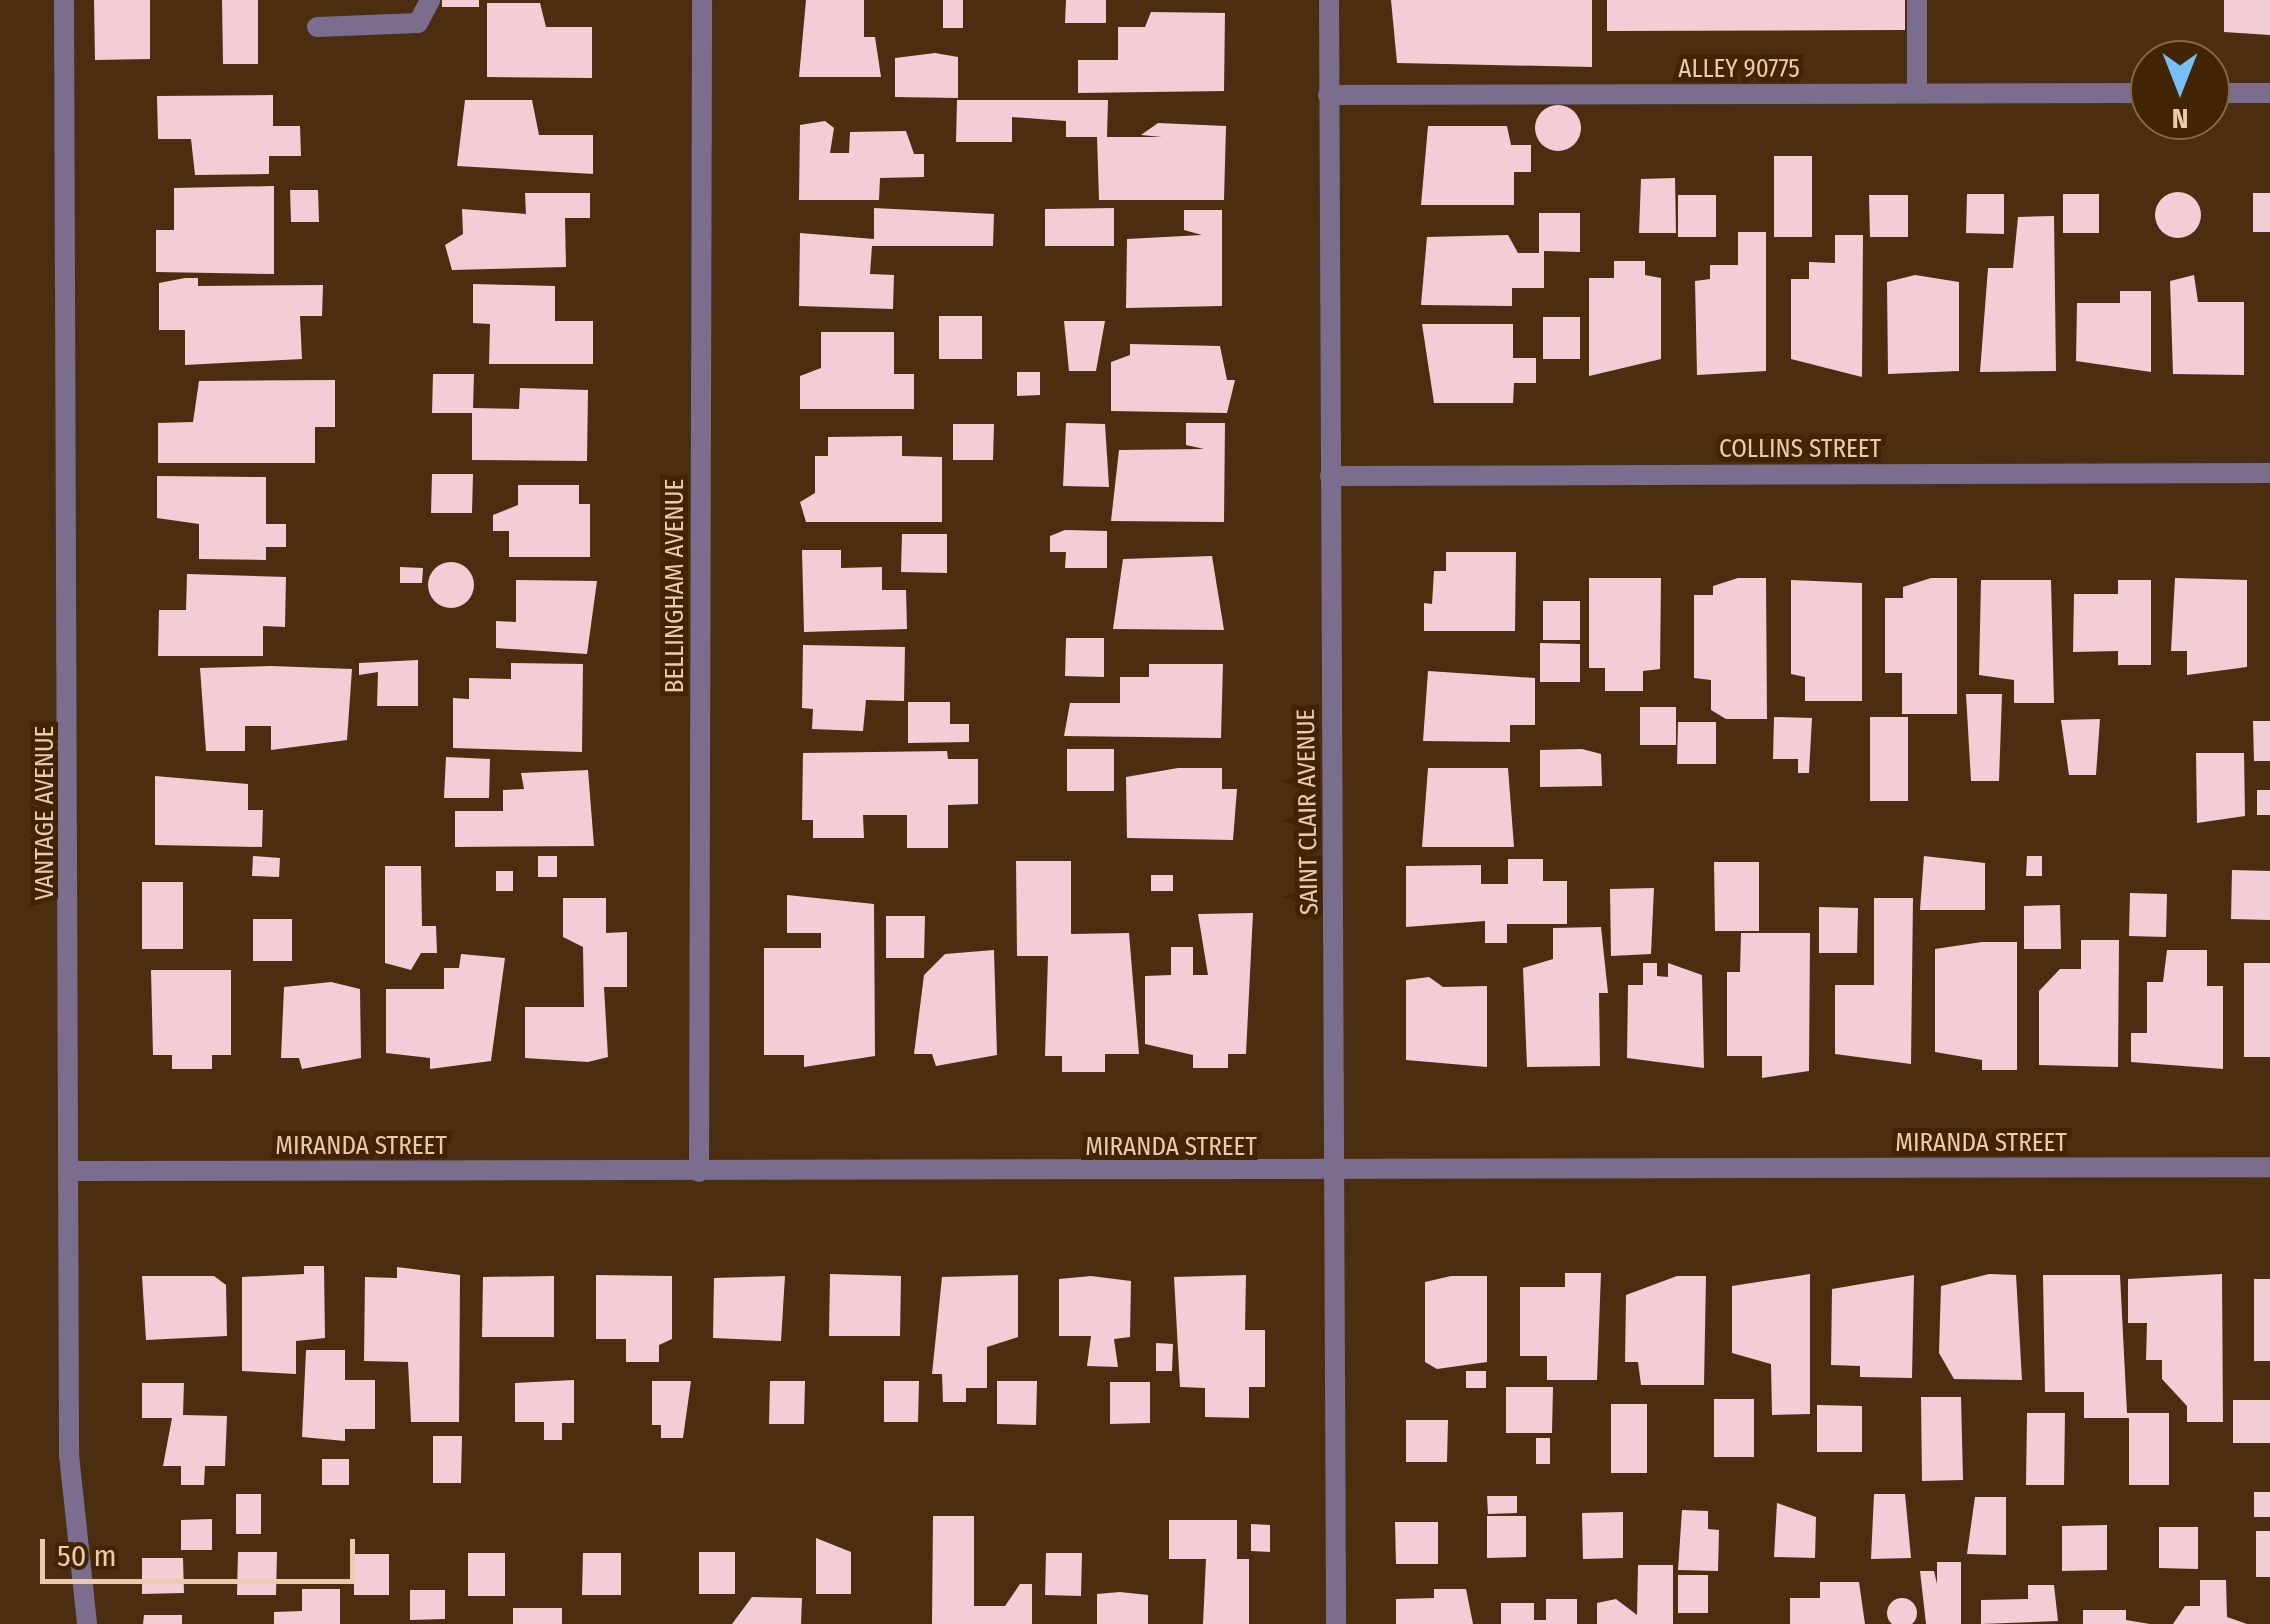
<!DOCTYPE html>
<html>
<head>
<meta charset="utf-8">
<style>
	body { margin:0 }
	#map { position:relative; width:2270px; height:1624px; overflow:hidden; background:#4b2e10; font-family:"Fira Sans Condensed",sans-serif }
	div>[style] { position:absolute }
	[style*='--x'] { left:calc(var(--x)*1px); top:calc(var(--y)*1px); width:calc(var(--w)*1px); rotate:calc(var(--a)*1deg) }
	.building>* { inset:0; background:#f4ccd5 }
	.round { border-radius:50% }
	.service>* { height:20px; margin:-10px; padding:0 10px; transform-origin:10px; border-radius:10px; background:#7a6d8e }
	.minor>* { height:20px; margin:-10px; padding:0 10px; transform-origin:10px; border-radius:10px; background:#7a6d8e }
	span { translate:-50% -50%; white-space:nowrap; text-align:center; line-height:1.15; -webkit-text-stroke:10px #402404; paint-order:stroke }
	.street-label { font-size:25px; color:#ebcbb0 }
	.north { position:absolute; left:2130px; top:40px; width:100px; height:100px; box-sizing:border-box; background:#402404; border:2px solid #846749; border-radius:50%; rotate:180deg; font-size:28px; font-weight:700; line-height:40px; text-align:center; color:#ebcbb0 }
	.north::after { content:''; display:block; margin:auto; width:35px; height:45px; background:#77bff7; clip-path:polygon(50% 0,100% 100%,50% 72%,0 100%) }
	.scale { position:absolute; left:40px; top:1539px; width:315px; height:45px; box-sizing:border-box; border:5px solid #ebcbb0; border-top:0; padding-left:12px; font-size:30px; line-height:35px; white-space:nowrap; color:#ebcbb0; -webkit-text-stroke:8px #402404; paint-order:stroke }
</style>
</head>
<body>
<div id="map">
	<div class="building">
		<i style="clip-path:polygon(94px 0,150px 0,150px 59px,95px 60px)"></i>
		<i style="clip-path:polygon(222px 0,258px 0,258px 64px,223px 64px)"></i>
		<i style="clip-path:polygon(442px 0,479px 0,479px 7px,442px 7px)"></i>
		<i style="clip-path:polygon(806px 0,864px 0,864px 37px,875px 37px,881px 77px,799px 77px)"></i>
		<i style="clip-path:polygon(943px 0,963px 0,963px 28px,943px 28px)"></i>
		<i style="clip-path:polygon(1066px 0,1106px 0,1106px 23px,1065px 23px)"></i>
		<i style="clip-path:polygon(1391px 0,1592px 0,1592px 67px,1397px 63px)"></i>
		<i style="clip-path:polygon(1607px 0,1905px 0,1905px 30px,1607px 31px)"></i>
		<i style="clip-path:polygon(2224px 0,2270px 0,2270px 35px,2224px 32px)"></i>
		<i style="clip-path:polygon(487px 3px,540px 3px,546px 27px,592px 27px,592px 78px,487px 77px)"></i>
		<i style="clip-path:polygon(1151px 12px,1225px 13px,1224px 91px,1078px 93px,1078px 60px,1118px 60px,1118px 27px,1145px 27px)"></i>
		<i style="clip-path:polygon(935px 53px,958px 57px,958px 98px,895px 97px,895px 58px)"></i>
		<i style="clip-path:polygon(273px 95px,273px 126px,300px 126px,301px 156px,269px 156px,269px 174px,195px 175px,191px 139px,158px 139px,157px 96px)"></i>
		<i style="clip-path:polygon(465px 100px,532px 100px,539px 135px,593px 135px,593px 174px,457px 166px)"></i>
		<i style="clip-path:polygon(957px 100px,1108px 100px,1107px 137px,1162px 137px,1141px 135px,1158px 123px,1226px 126px,1224px 200px,1099px 200px,1097px 137px,1066px 137px,1066px 121px,1012px 117px,1012px 142px,956px 142px)"></i>
		<i class="round" style="left:1535px;top:105px;width:46px;height:46px"></i>
		<i style="clip-path:polygon(825px 121px,834px 128px,830px 153px,849px 153px,850px 132px,906px 131px,914px 154px,924px 154px,924px 177px,880px 178px,879px 200px,799px 200px,800px 125px)"></i>
		<i style="clip-path:polygon(1428px 126px,1507px 126px,1511px 145px,1531px 145px,1531px 172px,1514px 172px,1514px 205px,1421px 205px)"></i>
		<i style="clip-path:polygon(1774px 156px,1812px 156px,1812px 237px,1774px 237px)"></i>
		<i style="clip-path:polygon(1675px 178px,1676px 233px,1639px 233px,1641px 179px)"></i>
		<i style="clip-path:polygon(274px 186px,274px 274px,156px 272px,156px 230px,174px 230px,174px 188px)"></i>
		<i style="clip-path:polygon(290px 190px,318px 190px,319px 222px,291px 222px)"></i>
		<i class="round" style="left:2155px;top:192px;width:46px;height:46px"></i>
		<i style="clip-path:polygon(525px 193px,590px 193px,590px 218px,565px 218px,566px 267px,452px 270px,445px 245px,463px 234px,462px 209px,526px 214px)"></i>
		<i style="clip-path:polygon(2253px 193px,2270px 193px,2270px 232px,2253px 232px)"></i>
		<i style="clip-path:polygon(1967px 194px,2004px 194px,2004px 234px,1966px 233px)"></i>
		<i style="clip-path:polygon(2063px 194px,2099px 194px,2099px 233px,2063px 233px)"></i>
		<i style="clip-path:polygon(1678px 195px,1716px 195px,1716px 237px,1678px 237px)"></i>
		<i style="clip-path:polygon(1869px 195px,1908px 195px,1908px 237px,1870px 237px)"></i>
		<i style="clip-path:polygon(874px 208px,994px 214px,993px 246px,872px 246px,870px 274px,894px 275px,893px 309px,799px 306px,800px 233px,874px 239px)"></i>
		<i style="clip-path:polygon(1114px 208px,1114px 246px,1045px 246px,1045px 209px)"></i>
		<i style="clip-path:polygon(1184px 210px,1222px 210px,1222px 306px,1126px 308px,1127px 239px,1202px 235px,1184px 230px)"></i>
		<i style="clip-path:polygon(1539px 213px,1580px 213px,1580px 252px,1544px 251px,1544px 288px,1512px 288px,1512px 306px,1421px 305px,1427px 237px,1508px 235px,1518px 253px,1539px 253px)"></i>
		<i style="clip-path:polygon(2054px 216px,2056px 371px,1980px 372px,1988px 268px,2013px 268px,2018px 217px)"></i>
		<i style="clip-path:polygon(1738px 232px,1766px 232px,1766px 371px,1697px 375px,1695px 281px,1710px 279px,1710px 265px,1738px 265px)"></i>
		<i style="clip-path:polygon(1835px 235px,1863px 235px,1862px 377px,1791px 359px,1791px 279px,1809px 279px,1809px 262px,1835px 263px)"></i>
		<i style="clip-path:polygon(1614px 261px,1645px 261px,1645px 275px,1661px 278px,1661px 359px,1589px 376px,1589px 278px,1614px 278px)"></i>
		<i style="clip-path:polygon(1915px 275px,1959px 282px,1959px 371px,1888px 374px,1887px 282px)"></i>
		<i style="clip-path:polygon(2194px 275px,2198px 302px,2244px 302px,2244px 375px,2173px 374px,2170px 281px)"></i>
		<i style="clip-path:polygon(185px 278px,198px 278px,198px 286px,323px 285px,322px 316px,300px 316px,302px 359px,185px 365px,185px 330px,159px 330px,159px 283px)"></i>
		<i style="clip-path:polygon(473px 284px,555px 286px,555px 321px,593px 321px,593px 364px,489px 364px,490px 324px,473px 323px)"></i>
		<i style="clip-path:polygon(2120px 291px,2151px 291px,2151px 372px,2076px 361px,2077px 303px,2120px 303px)"></i>
		<i style="clip-path:polygon(939px 316px,982px 316px,982px 359px,939px 359px)"></i>
		<i style="clip-path:polygon(1543px 317px,1580px 317px,1580px 359px,1543px 359px)"></i>
		<i style="clip-path:polygon(1064px 321px,1105px 321px,1096px 371px,1069px 371px)"></i>
		<i style="clip-path:polygon(1422px 324px,1513px 324px,1513px 358px,1536px 358px,1536px 383px,1514px 383px,1513px 403px,1434px 403px)"></i>
		<i style="clip-path:polygon(821px 332px,894px 332px,894px 374px,914px 374px,914px 409px,800px 409px,800px 376px,821px 368px)"></i>
		<i style="clip-path:polygon(1130px 344px,1220px 346px,1227px 380px,1235px 380px,1227px 413px,1111px 411px,1111px 362px,1130px 355px)"></i>
		<i style="clip-path:polygon(1017px 372px,1040px 372px,1040px 395px,1017px 396px)"></i>
		<i style="clip-path:polygon(433px 374px,474px 374px,473px 408px,519px 409px,520px 388px,588px 390px,587px 461px,472px 460px,472px 413px,432px 413px)"></i>
		<i style="clip-path:polygon(335px 380px,335px 427px,315px 427px,315px 463px,158px 463px,158px 423px,193px 422px,199px 381px)"></i>
		<i style="clip-path:polygon(1066px 423px,1105px 424px,1109px 487px,1063px 486px)"></i>
		<i style="clip-path:polygon(1186px 423px,1225px 423px,1224px 522px,1111px 521px,1119px 450px,1204px 449px,1186px 445px)"></i>
		<i style="clip-path:polygon(953px 424px,994px 424px,993px 460px,953px 460px)"></i>
		<i style="clip-path:polygon(902px 436px,902px 456px,942px 457px,942px 522px,806px 522px,800px 502px,815px 493px,815px 456px,828px 456px,828px 437px)"></i>
		<i style="clip-path:polygon(432px 474px,473px 474px,472px 513px,431px 513px)"></i>
		<i style="clip-path:polygon(157px 476px,266px 477px,266px 524px,286px 524px,286px 547px,266px 547px,266px 560px,199px 559px,199px 524px,157px 518px)"></i>
		<i style="clip-path:polygon(518px 485px,579px 485px,579px 504px,590px 504px,590px 557px,509px 557px,509px 531px,493px 531px,493px 515px,518px 505px)"></i>
		<i style="clip-path:polygon(1065px 530px,1107px 531px,1107px 568px,1065px 568px,1066px 552px,1050px 552px,1050px 536px)"></i>
		<i style="clip-path:polygon(902px 534px,947px 534px,947px 573px,901px 572px)"></i>
		<i style="clip-path:polygon(802px 550px,841px 550px,841px 568px,882px 567px,882px 590px,906px 590px,907px 629px,804px 632px)"></i>
		<i style="clip-path:polygon(1446px 552px,1516px 552px,1515px 631px,1424px 631px,1424px 603px,1432px 604px,1434px 571px,1446px 571px)"></i>
		<i style="clip-path:polygon(1212px 556px,1224px 630px,1113px 629px,1123px 559px)"></i>
		<i class="round" style="left:428px;top:562px;width:46px;height:46px"></i>
		<i style="clip-path:polygon(400px 567px,423px 568px,422px 583px,400px 583px)"></i>
		<i style="clip-path:polygon(187px 574px,286px 577px,285px 627px,263px 626px,263px 656px,158px 656px,159px 610px,186px 610px)"></i>
		<i style="clip-path:polygon(1589px 578px,1661px 578px,1660px 669px,1643px 671px,1643px 691px,1605px 691px,1605px 668px,1589px 668px)"></i>
		<i style="clip-path:polygon(1738px 578px,1766px 578px,1767px 719px,1726px 719px,1711px 710px,1711px 680px,1694px 678px,1694px 595px,1713px 595px,1713px 586px)"></i>
		<i style="clip-path:polygon(1931px 578px,1957px 578px,1957px 714px,1902px 714px,1902px 673px,1885px 673px,1885px 598px,1903px 598px,1903px 587px)"></i>
		<i style="clip-path:polygon(2175px 578px,2247px 580px,2247px 667px,2187px 675px,2187px 651px,2171px 651px)"></i>
		<i style="clip-path:polygon(516px 580px,597px 581px,587px 654px,496px 648px,496px 621px,516px 622px)"></i>
		<i style="clip-path:polygon(1791px 580px,1862px 583px,1862px 701px,1805px 701px,1805px 677px,1791px 674px)"></i>
		<i style="clip-path:polygon(1981px 580px,2051px 580px,2054px 703px,2014px 703px,2014px 680px,1979px 675px)"></i>
		<i style="clip-path:polygon(2118px 580px,2151px 580px,2151px 665px,2118px 665px,2118px 651px,2073px 652px,2074px 594px,2118px 594px)"></i>
		<i style="clip-path:polygon(1543px 601px,1580px 601px,1580px 640px,1543px 640px)"></i>
		<i style="clip-path:polygon(1066px 638px,1104px 638px,1104px 677px,1065px 676px)"></i>
		<i style="clip-path:polygon(1540px 643px,1580px 644px,1580px 682px,1540px 682px)"></i>
		<i style="clip-path:polygon(803px 645px,905px 647px,904px 701px,866px 700px,863px 731px,812px 729px,813px 709px,802px 708px)"></i>
		<i style="clip-path:polygon(418px 660px,418px 706px,377px 706px,378px 672px,359px 675px,359px 663px)"></i>
		<i style="clip-path:polygon(511px 663px,583px 664px,582px 752px,453px 748px,453px 698px,469px 699px,469px 678px,511px 679px)"></i>
		<i style="clip-path:polygon(1149px 664px,1223px 664px,1221px 738px,1064px 736px,1070px 703px,1120px 703px,1120px 677px,1149px 677px)"></i>
		<i style="clip-path:polygon(271px 666px,352px 669px,347px 740px,271px 750px,271px 726px,245px 726px,245px 751px,206px 751px,200px 668px)"></i>
		<i style="clip-path:polygon(1428px 671px,1535px 678px,1535px 725px,1510px 725px,1510px 742px,1423px 741px)"></i>
		<i style="clip-path:polygon(1966px 694px,2002px 694px,1999px 781px,1971px 781px)"></i>
		<i style="clip-path:polygon(908px 702px,950px 702px,950px 724px,969px 724px,969px 742px,908px 743px)"></i>
		<i style="clip-path:polygon(1640px 707px,1676px 707px,1676px 745px,1640px 745px)"></i>
		<i style="clip-path:polygon(1774px 717px,1812px 718px,1809px 773px,1798px 773px,1798px 759px,1773px 759px)"></i>
		<i style="clip-path:polygon(1870px 717px,1908px 717px,1908px 801px,1870px 801px)"></i>
		<i style="clip-path:polygon(2100px 719px,2096px 775px,2069px 775px,2061px 720px)"></i>
		<i style="clip-path:polygon(2253px 721px,2270px 721px,2270px 761px,2254px 761px)"></i>
		<i style="clip-path:polygon(1678px 722px,1716px 722px,1716px 764px,1677px 764px)"></i>
		<i style="clip-path:polygon(1067px 749px,1114px 749px,1114px 791px,1067px 791px)"></i>
		<i style="clip-path:polygon(1582px 749px,1601px 754px,1602px 786px,1540px 787px,1540px 750px)"></i>
		<i style="clip-path:polygon(947px 751px,948px 759px,978px 759px,978px 804px,948px 805px,948px 848px,907px 848px,907px 815px,863px 815px,864px 838px,813px 838px,813px 820px,802px 820px,803px 753px)"></i>
		<i style="clip-path:polygon(2196px 753px,2244px 753px,2245px 816px,2197px 823px)"></i>
		<i style="clip-path:polygon(490px 759px,489px 798px,444px 798px,446px 757px)"></i>
		<i style="clip-path:polygon(1178px 768px,1222px 768px,1222px 789px,1237px 789px,1233px 840px,1127px 838px,1126px 777px)"></i>
		<i style="clip-path:polygon(1428px 768px,1508px 768px,1514px 847px,1422px 847px)"></i>
		<i style="clip-path:polygon(588px 770px,594px 846px,455px 847px,455px 811px,503px 811px,503px 790px,524px 789px,521px 773px)"></i>
		<i style="clip-path:polygon(155px 776px,248px 784px,248px 810px,263px 810px,262px 847px,155px 845px)"></i>
		<i style="clip-path:polygon(2257px 790px,2270px 790px,2270px 815px,2257px 815px)"></i>
		<i style="clip-path:polygon(253px 856px,280px 858px,279px 877px,252px 876px)"></i>
		<i style="clip-path:polygon(538px 856px,557px 856px,557px 877px,538px 877px)"></i>
		<i style="clip-path:polygon(1924px 856px,1985px 863px,1985px 910px,1920px 910px)"></i>
		<i style="clip-path:polygon(2027px 856px,2042px 856px,2042px 876px,2026px 876px)"></i>
		<i style="clip-path:polygon(1508px 859px,1543px 859px,1543px 881px,1567px 881px,1567px 924px,1507px 924px,1507px 943px,1485px 943px,1485px 921px,1406px 927px,1406px 866px,1481px 865px,1481px 884px,1508px 884px)"></i>
		<i style="clip-path:polygon(1016px 861px,1071px 861px,1071px 934px,1129px 933px,1139px 1054px,1105px 1054px,1105px 1072px,1062px 1072px,1062px 1056px,1045px 1056px,1048px 956px,1017px 956px)"></i>
		<i style="clip-path:polygon(1714px 862px,1759px 862px,1759px 931px,1715px 931px)"></i>
		<i style="clip-path:polygon(385px 866px,421px 866px,422px 926px,436px 926px,437px 953px,421px 953px,411px 970px,385px 963px)"></i>
		<i style="clip-path:polygon(2232px 870px,2270px 871px,2270px 920px,2231px 919px)"></i>
		<i style="clip-path:polygon(496px 871px,513px 871px,513px 891px,496px 891px)"></i>
		<i style="clip-path:polygon(1151px 875px,1173px 875px,1173px 891px,1151px 891px)"></i>
		<i style="clip-path:polygon(142px 882px,183px 882px,183px 949px,142px 949px)"></i>
		<i style="clip-path:polygon(1654px 888px,1651px 954px,1611px 956px,1610px 889px)"></i>
		<i style="clip-path:polygon(2130px 893px,2167px 894px,2166px 937px,2129px 936px)"></i>
		<i style="clip-path:polygon(787px 895px,874px 904px,875px 1056px,804px 1067px,804px 1055px,764px 1055px,764px 948px,821px 948px,821px 933px,787px 933px)"></i>
		<i style="clip-path:polygon(563px 898px,606px 898px,606px 933px,627px 932px,627px 987px,604px 987px,608px 1057px,588px 1062px,525px 1058px,525px 1007px,584px 1007px,583px 947px,563px 937px)"></i>
		<i style="clip-path:polygon(1874px 898px,1913px 898px,1911px 1064px,1835px 1054px,1835px 985px,1874px 985px)"></i>
		<i style="clip-path:polygon(2060px 905px,2061px 949px,2024px 949px,2024px 906px)"></i>
		<i style="clip-path:polygon(1819px 907px,1858px 908px,1857px 953px,1819px 953px)"></i>
		<i style="clip-path:polygon(1253px 913px,1246px 1054px,1228px 1054px,1228px 1068px,1193px 1068px,1193px 1055px,1145px 1044px,1145px 976px,1171px 975px,1171px 947px,1193px 947px,1193px 975px,1208px 975px,1198px 914px)"></i>
		<i style="clip-path:polygon(886px 916px,925px 916px,924px 958px,886px 958px)"></i>
		<i style="clip-path:polygon(253px 919px,292px 919px,292px 961px,253px 961px)"></i>
		<i style="clip-path:polygon(1601px 927px,1608px 993px,1599px 993px,1600px 1066px,1527px 1067px,1523px 968px,1553px 959px,1553px 928px)"></i>
		<i style="clip-path:polygon(1741px 933px,1810px 933px,1809px 1071px,1762px 1078px,1762px 1056px,1727px 1056px,1727px 972px,1740px 972px)"></i>
		<i style="clip-path:polygon(2081px 940px,2119px 940px,2118px 1067px,2039px 1065px,2039px 991px,2060px 969px,2081px 969px)"></i>
		<i style="clip-path:polygon(1982px 942px,2017px 942px,2017px 1070px,1982px 1070px,1982px 1060px,1935px 1052px,1935px 949px)"></i>
		<i style="clip-path:polygon(994px 950px,997px 1055px,936px 1066px,932px 1054px,914px 1054px,924px 975px,945px 954px)"></i>
		<i style="clip-path:polygon(2167px 950px,2207px 950px,2207px 986px,2223px 986px,2223px 1069px,2131px 1062px,2131px 1033px,2147px 1033px,2147px 982px,2163px 982px)"></i>
		<i style="clip-path:polygon(461px 954px,505px 958px,491px 1061px,430px 1069px,430px 1058px,386px 1053px,386px 989px,444px 989px,444px 968px,459px 968px)"></i>
		<i style="clip-path:polygon(1643px 963px,1657px 963px,1657px 976px,1668px 977px,1668px 963px,1702px 975px,1704px 1068px,1627px 1058px,1628px 985px,1643px 985px)"></i>
		<i style="clip-path:polygon(2244px 963px,2270px 963px,2270px 1057px,2244px 1057px)"></i>
		<i style="clip-path:polygon(151px 970px,231px 970px,231px 1055px,212px 1055px,212px 1069px,172px 1069px,172px 1055px,153px 1055px)"></i>
		<i style="clip-path:polygon(1429px 977px,1443px 987px,1487px 986px,1487px 1067px,1406px 1060px,1406px 980px)"></i>
		<i style="clip-path:polygon(331px 982px,360px 989px,361px 1058px,302px 1069px,299px 1058px,281px 1058px,284px 987px)"></i>
		<i style="clip-path:polygon(304px 1266px,324px 1266px,325px 1338px,296px 1341px,296px 1374px,242px 1371px,242px 1277px,304px 1274px)"></i>
		<i style="clip-path:polygon(397px 1267px,460px 1275px,459px 1422px,411px 1422px,408px 1362px,364px 1361px,365px 1277px,397px 1278px)"></i>
		<i style="clip-path:polygon(1565px 1273px,1601px 1273px,1597px 1380px,1547px 1380px,1547px 1356px,1520px 1356px,1520px 1287px,1565px 1287px)"></i>
		<i style="clip-path:polygon(830px 1274px,901px 1276px,900px 1336px,829px 1336px)"></i>
		<i style="clip-path:polygon(1810px 1274px,1810px 1414px,1772px 1415px,1771px 1364px,1732px 1353px,1732px 1286px)"></i>
		<i style="clip-path:polygon(1989px 1274px,2016px 1275px,2022px 1380px,1954px 1379px,1939px 1353px,1941px 1286px)"></i>
		<i style="clip-path:polygon(2222px 1274px,2223px 1422px,2187px 1422px,2187px 1406px,2162px 1379px,2162px 1360px,2146px 1360px,2147px 1323px,2128px 1323px,2128px 1279px)"></i>
		<i style="clip-path:polygon(596px 1275px,672px 1276px,672px 1339px,659px 1345px,659px 1362px,626px 1362px,626px 1339px,596px 1339px)"></i>
		<i style="clip-path:polygon(1018px 1275px,1018px 1337px,987px 1347px,987px 1388px,966px 1388px,966px 1402px,943px 1402px,942px 1374px,932px 1374px,942px 1277px)"></i>
		<i style="clip-path:polygon(1246px 1275px,1245px 1330px,1265px 1330px,1265px 1387px,1249px 1387px,1249px 1418px,1205px 1417px,1205px 1388px,1180px 1387px,1174px 1277px)"></i>
		<i style="clip-path:polygon(1914px 1275px,1912px 1378px,1860px 1377px,1860px 1366px,1831px 1365px,1832px 1289px)"></i>
		<i style="clip-path:polygon(2043px 1275px,2120px 1275px,2127px 1413px,2169px 1413px,2169px 1485px,2129px 1485px,2129px 1418px,2084px 1418px,2084px 1392px,2045px 1392px)"></i>
		<i style="clip-path:polygon(142px 1276px,214px 1276px,226px 1285px,227px 1336px,146px 1340px)"></i>
		<i style="clip-path:polygon(554px 1276px,554px 1337px,482px 1337px,483px 1277px)"></i>
		<i style="clip-path:polygon(785px 1276px,781px 1341px,713px 1338px,714px 1278px)"></i>
		<i style="clip-path:polygon(1091px 1276px,1131px 1281px,1130px 1337px,1114px 1339px,1118px 1367px,1087px 1366px,1091px 1336px,1059px 1336px,1059px 1279px)"></i>
		<i style="clip-path:polygon(1451px 1276px,1487px 1276px,1487px 1362px,1437px 1369px,1425px 1362px,1425px 1282px)"></i>
		<i style="clip-path:polygon(1677px 1276px,1706px 1276px,1704px 1385px,1641px 1385px,1638px 1362px,1625px 1362px,1626px 1295px)"></i>
		<i style="clip-path:polygon(2254px 1279px,2270px 1279px,2270px 1361px,2254px 1361px)"></i>
		<i style="clip-path:polygon(1156px 1343px,1173px 1344px,1172px 1371px,1156px 1371px)"></i>
		<i style="clip-path:polygon(306px 1350px,345px 1350px,345px 1380px,375px 1380px,375px 1429px,345px 1429px,345px 1441px,302px 1437px)"></i>
		<i style="clip-path:polygon(1466px 1371px,1486px 1371px,1486px 1388px,1466px 1388px)"></i>
		<i style="clip-path:polygon(574px 1380px,574px 1423px,562px 1423px,562px 1440px,544px 1440px,544px 1422px,515px 1422px,515px 1383px)"></i>
		<i style="clip-path:polygon(652px 1381px,691px 1381px,683px 1438px,661px 1438px,661px 1425px,652px 1425px)"></i>
		<i style="clip-path:polygon(770px 1381px,805px 1381px,804px 1424px,769px 1424px)"></i>
		<i style="clip-path:polygon(884px 1381px,919px 1381px,918px 1422px,884px 1422px)"></i>
		<i style="clip-path:polygon(997px 1381px,1037px 1381px,1036px 1425px,997px 1424px)"></i>
		<i style="clip-path:polygon(1110px 1382px,1150px 1382px,1150px 1423px,1110px 1424px)"></i>
		<i style="clip-path:polygon(142px 1383px,184px 1383px,183px 1415px,227px 1416px,225px 1466px,205px 1466px,204px 1485px,181px 1485px,181px 1466px,163px 1466px,172px 1418px,142px 1418px)"></i>
		<i style="clip-path:polygon(1506px 1387px,1553px 1387px,1552px 1433px,1506px 1433px)"></i>
		<i style="clip-path:polygon(1921px 1397px,1961px 1397px,1963px 1480px,1922px 1481px)"></i>
		<i style="clip-path:polygon(1714px 1399px,1754px 1399px,1754px 1457px,1714px 1457px)"></i>
		<i style="clip-path:polygon(2233px 1400px,2270px 1400px,2270px 1443px,2233px 1443px)"></i>
		<i style="clip-path:polygon(1611px 1404px,1647px 1404px,1647px 1473px,1611px 1473px)"></i>
		<i style="clip-path:polygon(1817px 1405px,1862px 1406px,1862px 1452px,1817px 1452px)"></i>
		<i style="clip-path:polygon(2027px 1413px,2065px 1413px,2064px 1485px,2026px 1485px)"></i>
		<i style="clip-path:polygon(1406px 1420px,1448px 1420px,1447px 1462px,1406px 1462px)"></i>
		<i style="clip-path:polygon(433px 1436px,462px 1436px,461px 1483px,433px 1483px)"></i>
		<i style="clip-path:polygon(1536px 1438px,1550px 1438px,1550px 1464px,1536px 1464px)"></i>
		<i style="clip-path:polygon(322px 1459px,349px 1459px,349px 1485px,322px 1485px)"></i>
		<i style="clip-path:polygon(2254px 1492px,2270px 1492px,2270px 1517px,2254px 1517px)"></i>
		<i style="clip-path:polygon(236px 1494px,261px 1494px,261px 1534px,236px 1534px)"></i>
		<i style="clip-path:polygon(1874px 1494px,1905px 1494px,1911px 1558px,1871px 1559px)"></i>
		<i style="clip-path:polygon(1487px 1496px,1517px 1496px,1517px 1513px,1488px 1514px)"></i>
		<i style="clip-path:polygon(1975px 1497px,2006px 1497px,2006px 1555px,1967px 1554px)"></i>
		<i style="clip-path:polygon(1777px 1503px,1816px 1517px,1815px 1558px,1774px 1557px)"></i>
		<i style="clip-path:polygon(1682px 1510px,1708px 1511px,1708px 1529px,1719px 1530px,1718px 1571px,1678px 1570px)"></i>
		<i style="clip-path:polygon(1623px 1512px,1623px 1558px,1583px 1559px,1582px 1513px)"></i>
		<i style="clip-path:polygon(933px 1516px,974px 1516px,974px 1606px,1005px 1606px,1020px 1584px,1032px 1584px,1032px 1624px,932px 1624px)"></i>
		<i style="clip-path:polygon(1487px 1516px,1526px 1516px,1526px 1557px,1487px 1558px)"></i>
		<i style="clip-path:polygon(212px 1519px,212px 1550px,181px 1550px,181px 1520px)"></i>
		<i style="clip-path:polygon(1169px 1520px,1237px 1520px,1237px 1559px,1249px 1559px,1249px 1624px,1203px 1624px,1206px 1559px,1169px 1559px)"></i>
		<i style="clip-path:polygon(1395px 1522px,1438px 1522px,1438px 1564px,1396px 1564px)"></i>
		<i style="clip-path:polygon(1251px 1524px,1270px 1525px,1270px 1552px,1251px 1551px)"></i>
		<i style="clip-path:polygon(2107px 1525px,2107px 1570px,2062px 1571px,2062px 1526px)"></i>
		<i style="clip-path:polygon(2159px 1527px,2198px 1527px,2198px 1569px,2159px 1568px)"></i>
		<i style="clip-path:polygon(2256px 1531px,2270px 1531px,2270px 1577px,2256px 1577px)"></i>
		<i style="clip-path:polygon(816px 1538px,851px 1552px,851px 1594px,816px 1594px)"></i>
		<i style="clip-path:polygon(238px 1552px,277px 1552px,276px 1595px,237px 1595px)"></i>
		<i style="clip-path:polygon(699px 1552px,735px 1552px,735px 1594px,699px 1594px)"></i>
		<i style="clip-path:polygon(468px 1553px,505px 1553px,505px 1596px,468px 1596px)"></i>
		<i style="clip-path:polygon(583px 1553px,621px 1553px,621px 1595px,582px 1595px)"></i>
		<i style="clip-path:polygon(1046px 1553px,1082px 1553px,1081px 1596px,1045px 1595px)"></i>
		<i style="clip-path:polygon(354px 1554px,389px 1554px,389px 1595px,354px 1595px)"></i>
		<i style="clip-path:polygon(142px 1558px,183px 1558px,184px 1593px,142px 1594px)"></i>
		<i style="clip-path:polygon(1937px 1562px,1961px 1562px,1961px 1624px,1926px 1624px,1920px 1571px,1934px 1571px,1937px 1584px)"></i>
		<i style="clip-path:polygon(1638px 1565px,1673px 1565px,1673px 1624px,1597px 1624px,1597px 1603px,1616px 1599px,1637px 1615px)"></i>
		<i style="clip-path:polygon(1678px 1575px,1708px 1575px,1708px 1613px,1678px 1613px)"></i>
		<i style="clip-path:polygon(2200px 1580px,2226px 1580px,2227px 1617px,2247px 1624px,2173px 1624px,2185px 1606px,2200px 1606px)"></i>
		<i style="clip-path:polygon(1820px 1582px,1859px 1582px,1865px 1624px,1790px 1624px,1790px 1598px,1820px 1598px)"></i>
		<i style="clip-path:polygon(2028px 1585px,2054px 1585px,2058px 1621px,1981px 1624px,1981px 1600px,2028px 1599px)"></i>
		<i style="clip-path:polygon(302px 1589px,340px 1589px,340px 1624px,274px 1624px,274px 1612px,302px 1611px)"></i>
		<i style="clip-path:polygon(1434px 1589px,1466px 1589px,1473px 1624px,1396px 1624px,1396px 1599px,1434px 1598px)"></i>
		<i style="clip-path:polygon(410px 1590px,445px 1590px,445px 1619px,410px 1620px)"></i>
		<i style="clip-path:polygon(1120px 1592px,1148px 1595px,1148px 1624px,1097px 1624px,1097px 1594px)"></i>
		<i style="clip-path:polygon(752px 1597px,802px 1598px,801px 1624px,732px 1624px)"></i>
		<i class="round" style="left:1887px;top:1598px;width:30px;height:30px"></i>
		<i style="clip-path:polygon(1546px 1599px,1577px 1599px,1577px 1624px,1501px 1624px,1501px 1603px,1534px 1603px,1534px 1620px,1546px 1620px)"></i>
		<i style="clip-path:polygon(513px 1608px,562px 1608px,562px 1624px,513px 1624px)"></i>
		<i style="clip-path:polygon(2083px 1610px,2126px 1610px,2126px 1620px,2150px 1624px,2083px 1624px)"></i>
		<i style="clip-path:polygon(144px 1615px,182px 1615px,182px 1624px,143px 1624px)"></i>
	</div>
	<div class="service">
		<i style="--x:1917;--y:0;--w:93;--a:90"></i>
		<i style="--x:317;--y:27;--w:101;--a:-2.3"></i>
		<i style="--x:418;--y:23;--w:26;--a:-62"></i>
		<i style="--x:2210;--y:93;--w:60;--a:0"></i>
		<i style="--x:1328;--y:95;--w:822;--a:-0.14"></i>
	</div>
	<div class="minor">
		<i style="--x:64;--y:0;--w:1455;--a:89.8"></i>
		<i style="--x:69;--y:1455;--w:170;--a:83.9"></i>
		<i style="--x:1329;--y:0;--w:1624;--a:89.75"></i>
		<i style="--x:1330;--y:476;--w:940;--a:-0.18"></i>
		<i style="--x:72;--y:1171;--w:2198;--a:-0.1"></i>
		<i style="--x:699;--y:1172;--w:1172;--a:-89.85"></i>
	</div>
	<div class="street-label">
		<span style="left:1739px;top:69px">ALLEY 90775</span>
		<span style="left:1800px;top:449px">COLLINS STREET</span>
		<span style="left:675px;top:586px;rotate:-90deg">BELLINGHAM AVENUE</span>
		<span style="left:1308px;top:812px;rotate:-91deg">SAINT CLAIR AVENUE</span>
		<span style="left:45px;top:813px;rotate:-90deg">VANTAGE AVENUE</span>
		<span style="left:1981px;top:1143px">MIRANDA STREET</span>
		<span style="left:361px;top:1146px">MIRANDA STREET</span>
		<span style="left:1171px;top:1147px">MIRANDA STREET</span>
	</div>
	<div class="north">N</div>
	<div class="scale">50 m</div>
</div>
</body>
</html>
